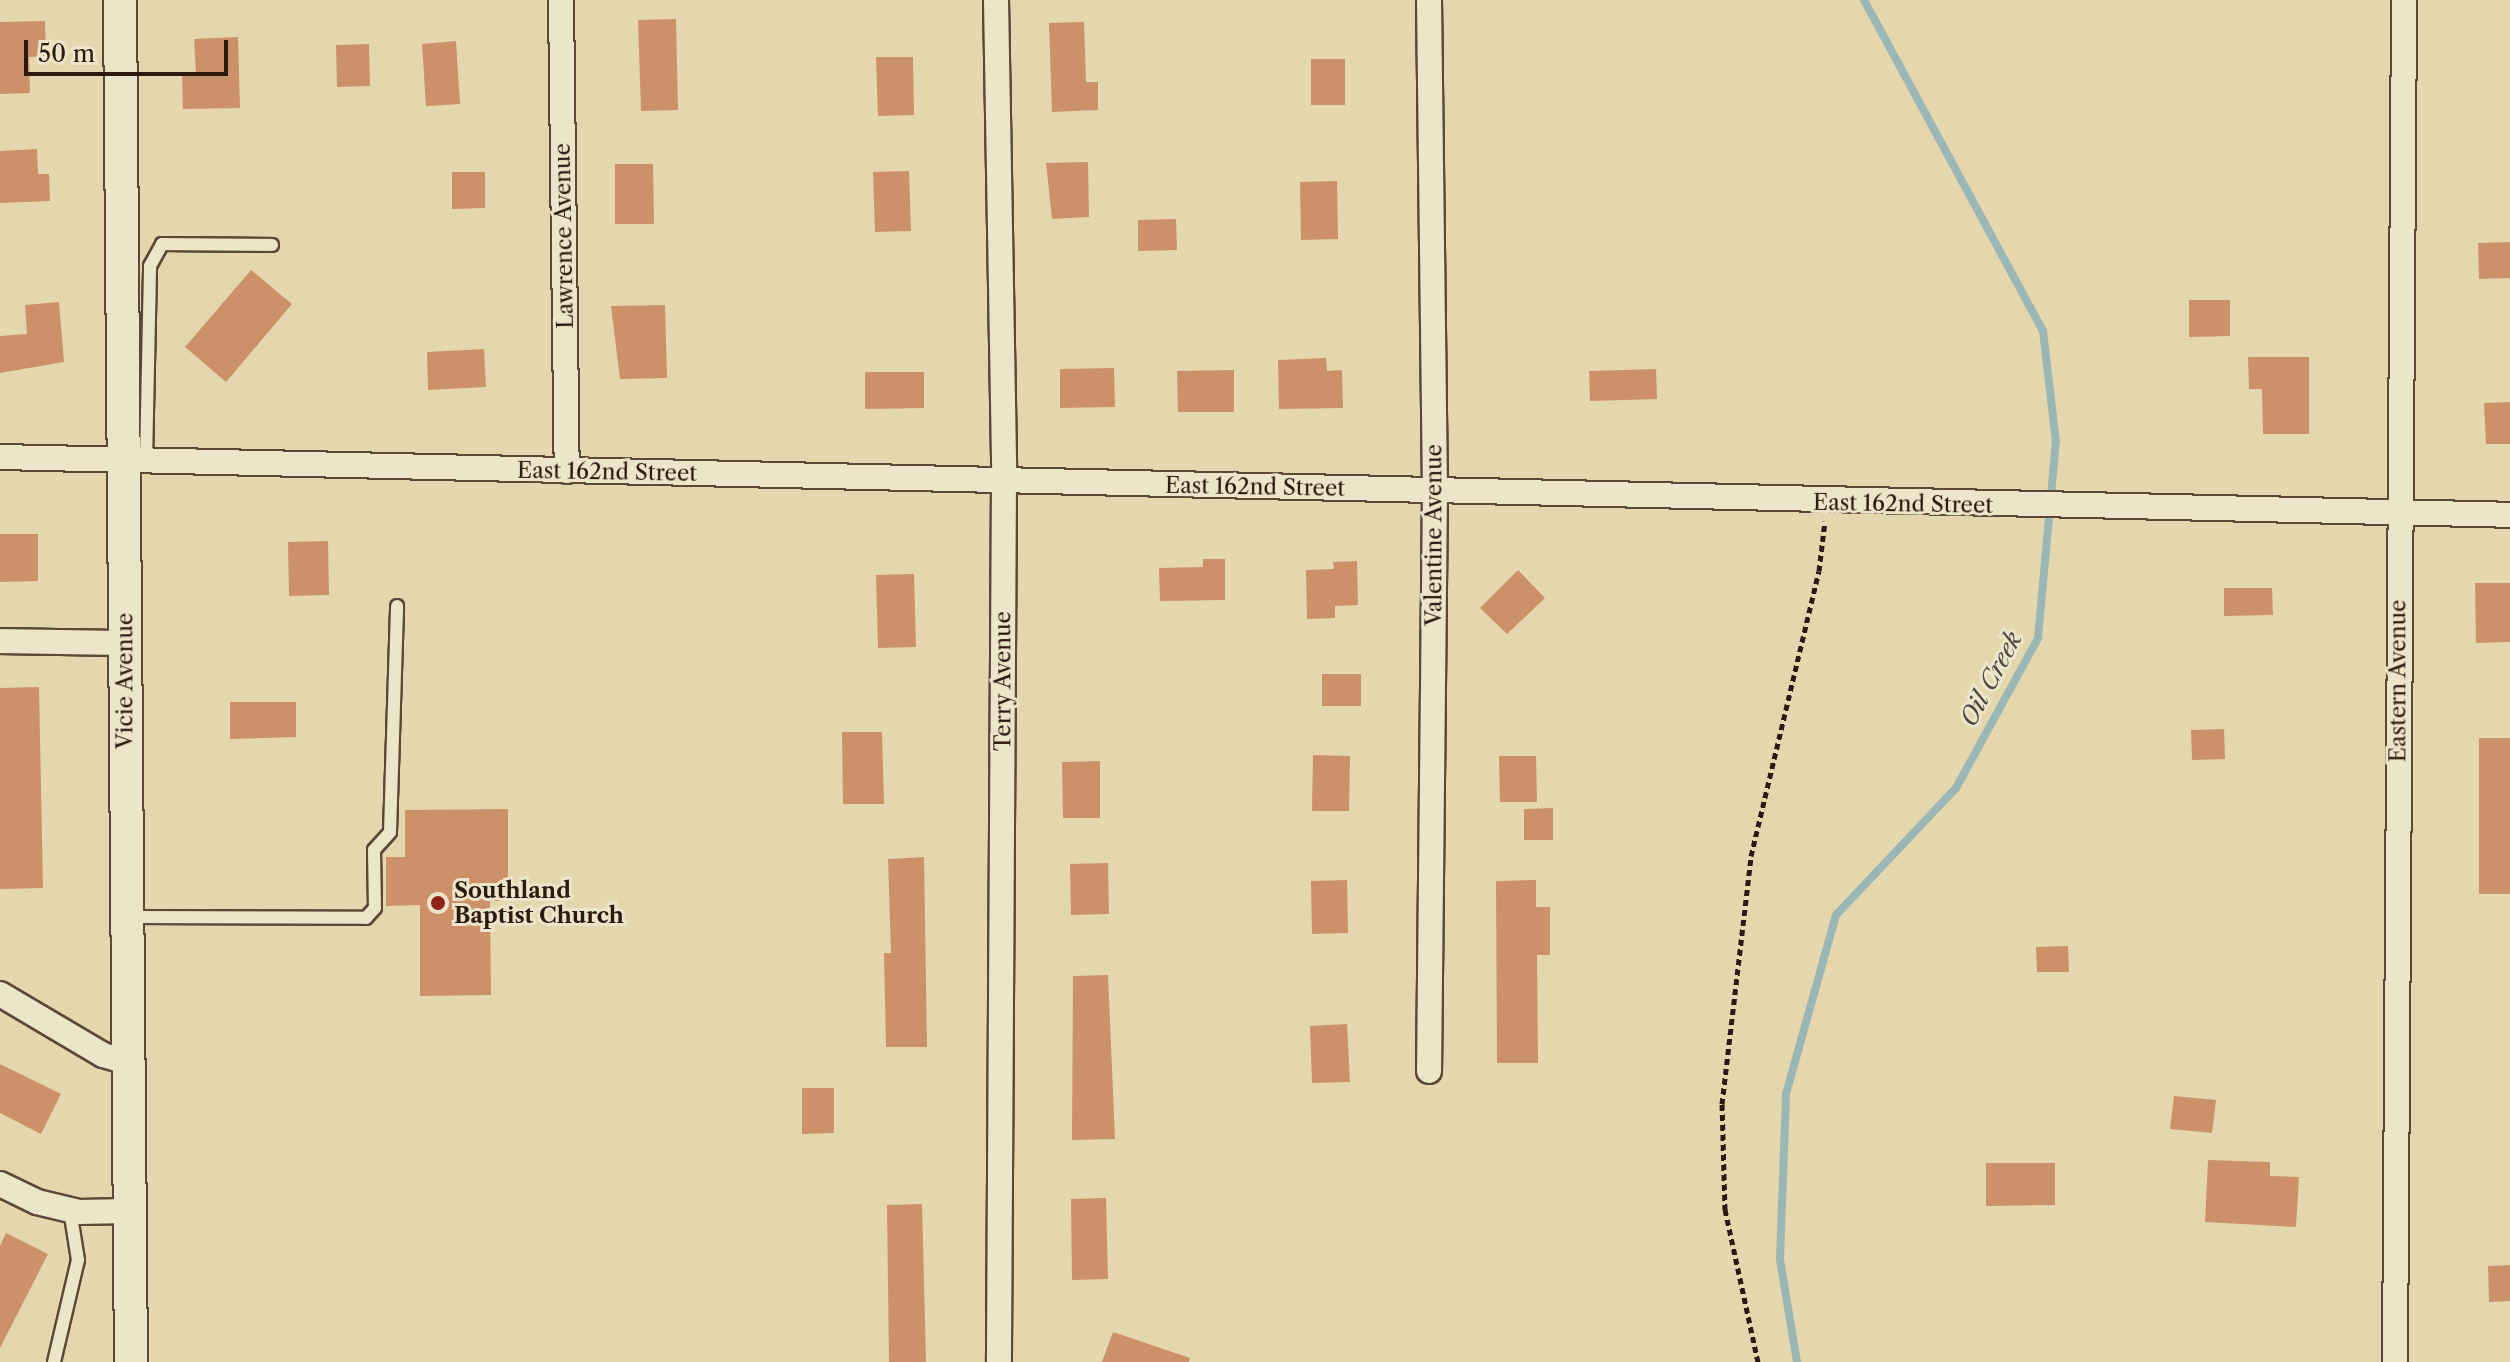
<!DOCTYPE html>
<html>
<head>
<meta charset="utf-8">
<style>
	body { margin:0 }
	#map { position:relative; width:2510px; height:1362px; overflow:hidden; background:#e4d7ae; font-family:"Libre Caslon Text",serif }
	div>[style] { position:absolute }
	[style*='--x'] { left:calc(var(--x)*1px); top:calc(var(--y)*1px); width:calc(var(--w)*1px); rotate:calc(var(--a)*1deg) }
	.stream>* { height:8px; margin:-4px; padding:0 4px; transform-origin:4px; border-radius:4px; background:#9ab7b5 }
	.building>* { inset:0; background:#cc9169 }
	.path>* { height:5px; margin-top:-2.5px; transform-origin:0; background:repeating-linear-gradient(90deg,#2d190f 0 6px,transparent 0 10px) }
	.roads { filter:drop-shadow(2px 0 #5b4837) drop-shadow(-2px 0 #5b4837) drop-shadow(0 2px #5b4837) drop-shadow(0 -2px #5b4837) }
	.lane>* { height:12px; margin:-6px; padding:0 6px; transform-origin:6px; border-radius:6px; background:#ede5ca }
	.street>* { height:24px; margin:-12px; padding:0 12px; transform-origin:12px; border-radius:12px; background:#ede5ca }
	.secondary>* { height:32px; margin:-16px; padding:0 16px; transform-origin:16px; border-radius:16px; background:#ede5ca }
	.dots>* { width:22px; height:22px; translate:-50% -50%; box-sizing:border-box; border:4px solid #ede5ca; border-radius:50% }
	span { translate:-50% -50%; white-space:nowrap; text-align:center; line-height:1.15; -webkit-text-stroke:6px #ede5ca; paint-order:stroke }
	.street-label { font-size:22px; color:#2d190f }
	.poi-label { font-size:22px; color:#2d190f; font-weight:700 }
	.left { translate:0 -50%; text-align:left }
	.water-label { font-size:24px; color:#4e4841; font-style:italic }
	.scale { position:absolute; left:24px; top:40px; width:204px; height:36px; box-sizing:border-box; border:4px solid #2d190f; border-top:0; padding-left:10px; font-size:24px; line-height:28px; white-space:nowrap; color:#2d190f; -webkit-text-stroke:6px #ede5ca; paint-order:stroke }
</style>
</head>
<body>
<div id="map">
	<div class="stream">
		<i style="--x:1797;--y:1362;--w:104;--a:-99.4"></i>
		<i style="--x:1780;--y:1259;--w:165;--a:-87.9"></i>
		<i style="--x:1786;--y:1094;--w:186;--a:-74.4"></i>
		<i style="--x:1836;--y:915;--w:175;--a:-46.6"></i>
		<i style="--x:1956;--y:788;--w:171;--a:-61.3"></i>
		<i style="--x:2038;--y:638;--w:197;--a:-84.8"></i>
		<i style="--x:2056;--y:442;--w:112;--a:-96.7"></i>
		<i style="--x:2043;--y:331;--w:376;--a:-118.4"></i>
	</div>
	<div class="building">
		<i style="clip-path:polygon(676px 19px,678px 110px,641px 111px,638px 20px)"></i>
		<i style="clip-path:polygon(45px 21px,46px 56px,29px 57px,30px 93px,0 94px,0 22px)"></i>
		<i style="clip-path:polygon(1084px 22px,1086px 82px,1098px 82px,1098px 110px,1052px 112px,1049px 23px)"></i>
		<i style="clip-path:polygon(238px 37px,240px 108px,183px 109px,182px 74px,196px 74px,194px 39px)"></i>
		<i style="clip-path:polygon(456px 41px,460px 104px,426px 106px,422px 44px)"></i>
		<i style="clip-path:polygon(369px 44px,370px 86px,337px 87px,336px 45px)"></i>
		<i style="clip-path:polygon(876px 57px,913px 57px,914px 115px,878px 116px)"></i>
		<i style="clip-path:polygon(1311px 59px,1345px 59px,1345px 105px,1311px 105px)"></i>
		<i style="clip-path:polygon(37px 149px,38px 174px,49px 174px,50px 201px,0 203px,0 151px)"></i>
		<i style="clip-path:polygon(1088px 162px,1089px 217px,1052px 219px,1046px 163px)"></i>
		<i style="clip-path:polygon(615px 164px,653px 164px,654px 224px,615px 224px)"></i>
		<i style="clip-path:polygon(909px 171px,911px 231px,875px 232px,873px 172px)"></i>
		<i style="clip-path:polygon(452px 172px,485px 172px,485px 208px,452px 209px)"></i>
		<i style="clip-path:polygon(1337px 181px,1338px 239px,1301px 240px,1300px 182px)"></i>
		<i style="clip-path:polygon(1176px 219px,1177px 250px,1138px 251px,1138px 220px)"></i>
		<i style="clip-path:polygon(2510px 242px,2510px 278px,2479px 279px,2478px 243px)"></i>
		<i style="clip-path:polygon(251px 270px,292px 304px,226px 382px,185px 347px)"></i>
		<i style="clip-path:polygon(2189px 300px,2230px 300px,2230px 336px,2189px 337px)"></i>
		<i style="clip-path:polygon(59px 302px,64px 362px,0 373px,0 336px,27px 334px,25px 305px)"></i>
		<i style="clip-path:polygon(665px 305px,667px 378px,620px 379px,611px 306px)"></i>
		<i style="clip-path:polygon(484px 349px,486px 387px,428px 390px,427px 352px)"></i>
		<i style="clip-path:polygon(2248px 357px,2309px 357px,2309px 434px,2263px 434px,2262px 389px,2249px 389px)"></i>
		<i style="clip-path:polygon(1326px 358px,1327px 371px,1342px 370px,1343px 408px,1279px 409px,1278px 360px)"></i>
		<i style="clip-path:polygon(1114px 368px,1115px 407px,1060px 408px,1060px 369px)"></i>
		<i style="clip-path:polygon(1656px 369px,1657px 399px,1590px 401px,1589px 371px)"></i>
		<i style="clip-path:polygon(1234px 370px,1234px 412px,1178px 412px,1177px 371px)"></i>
		<i style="clip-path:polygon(865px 372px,924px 372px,924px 408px,865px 409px)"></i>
		<i style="clip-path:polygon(2510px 402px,2510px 444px,2486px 444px,2484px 403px)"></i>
		<i style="clip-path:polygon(0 534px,38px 534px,38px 581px,0 582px)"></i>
		<i style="clip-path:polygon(328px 541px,329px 595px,289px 596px,288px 542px)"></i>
		<i style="clip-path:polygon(1203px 559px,1225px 559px,1225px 600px,1160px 601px,1159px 568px,1203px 567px)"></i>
		<i style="clip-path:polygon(1357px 561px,1358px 605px,1335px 606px,1335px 618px,1307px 619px,1306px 570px,1334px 569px,1333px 562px)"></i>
		<i style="clip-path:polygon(1518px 570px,1545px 598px,1507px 634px,1480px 608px)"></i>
		<i style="clip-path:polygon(914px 574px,916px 647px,878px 648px,876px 575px)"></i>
		<i style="clip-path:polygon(2475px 583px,2510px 583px,2510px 642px,2476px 643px)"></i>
		<i style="clip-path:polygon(2224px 588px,2272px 588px,2273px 615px,2224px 616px)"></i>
		<i style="clip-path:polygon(1322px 674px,1361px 674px,1361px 706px,1322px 706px)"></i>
		<i style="clip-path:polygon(39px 687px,43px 888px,0 889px,0 688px)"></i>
		<i style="clip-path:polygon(230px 702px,296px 702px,296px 737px,230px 739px)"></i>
		<i style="clip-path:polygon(2224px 729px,2225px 759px,2192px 760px,2191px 730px)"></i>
		<i style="clip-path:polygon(842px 732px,882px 732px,884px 804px,843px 804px)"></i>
		<i style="clip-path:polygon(2479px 738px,2510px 738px,2510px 894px,2479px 894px)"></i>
		<i style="clip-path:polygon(1313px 755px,1350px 756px,1349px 811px,1312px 811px)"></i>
		<i style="clip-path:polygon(1499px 756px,1536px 756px,1537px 802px,1500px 802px)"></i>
		<i style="clip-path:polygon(1100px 761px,1100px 818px,1063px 818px,1062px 762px)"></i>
		<i style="clip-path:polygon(1553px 808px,1553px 840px,1524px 840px,1524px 809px)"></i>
		<i style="clip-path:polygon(508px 809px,508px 901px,490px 901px,491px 995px,420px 996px,420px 905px,386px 906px,386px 857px,405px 857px,405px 810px)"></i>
		<i style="clip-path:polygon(924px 857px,927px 1047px,886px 1047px,884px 953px,891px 953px,888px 859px)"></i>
		<i style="clip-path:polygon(1108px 863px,1109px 914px,1071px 915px,1070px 864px)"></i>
		<i style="clip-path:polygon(1347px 880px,1348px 933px,1312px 934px,1311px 881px)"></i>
		<i style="clip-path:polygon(1536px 880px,1536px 907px,1550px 907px,1550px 955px,1537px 955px,1538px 1063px,1497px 1063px,1496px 881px)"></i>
		<i style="clip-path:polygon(2068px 946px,2069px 972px,2037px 972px,2036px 947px)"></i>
		<i style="clip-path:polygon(1108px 975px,1115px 1139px,1072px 1140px,1073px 976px)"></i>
		<i style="clip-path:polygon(1347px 1024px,1350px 1082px,1312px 1083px,1310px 1026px)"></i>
		<i style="clip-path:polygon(0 1064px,61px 1094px,41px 1134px,0 1113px)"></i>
		<i style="clip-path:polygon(802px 1088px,834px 1088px,834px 1133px,802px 1134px)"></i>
		<i style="clip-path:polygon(2174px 1096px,2216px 1100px,2212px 1133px,2170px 1129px)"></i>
		<i style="clip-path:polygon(2208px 1160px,2270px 1162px,2270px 1176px,2299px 1177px,2296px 1227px,2205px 1222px)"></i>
		<i style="clip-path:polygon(1986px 1163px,2055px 1163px,2055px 1205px,1986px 1206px)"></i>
		<i style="clip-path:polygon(1106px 1198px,1108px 1279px,1072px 1280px,1071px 1199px)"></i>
		<i style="clip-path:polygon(922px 1204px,926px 1362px,889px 1362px,887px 1205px)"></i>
		<i style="clip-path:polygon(6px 1233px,48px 1254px,0 1348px,0 1246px)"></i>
		<i style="clip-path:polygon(2510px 1265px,2510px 1301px,2489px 1302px,2488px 1266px)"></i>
		<i style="clip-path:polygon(1113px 1332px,1190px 1358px,1189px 1362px,1102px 1362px)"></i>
	</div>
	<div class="path">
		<i style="--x:1758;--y:1362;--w:156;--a:-102.2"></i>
		<i style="--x:1725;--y:1210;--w:106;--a:-91.6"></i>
		<i style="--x:1722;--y:1104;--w:250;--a:-83.3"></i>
		<i style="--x:1751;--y:856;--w:293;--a:-76.6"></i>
		<i style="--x:1819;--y:571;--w:50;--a:-83.2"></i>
	</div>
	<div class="roads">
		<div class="lane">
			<i style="--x:146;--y:461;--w:195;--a:-88.8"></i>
			<i style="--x:150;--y:266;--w:25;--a:-61"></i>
			<i style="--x:162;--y:244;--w:110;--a:0.5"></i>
			<i style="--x:130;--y:917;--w:236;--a:0.2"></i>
			<i style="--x:366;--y:918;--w:13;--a:-48"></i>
			<i style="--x:375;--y:908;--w:58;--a:-91"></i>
			<i style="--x:374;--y:850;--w:24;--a:-48"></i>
			<i style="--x:390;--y:832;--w:226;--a:-88.2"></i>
			<i style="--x:54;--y:1362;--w:105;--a:-76.8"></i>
			<i style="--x:78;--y:1260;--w:51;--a:-99.1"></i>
		</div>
		<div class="street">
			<i style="--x:561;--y:0;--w:471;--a:89.3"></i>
			<i style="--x:996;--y:0;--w:481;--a:89"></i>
			<i style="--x:1004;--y:481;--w:881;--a:90.33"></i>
			<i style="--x:1429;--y:0;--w:492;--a:89.3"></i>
			<i style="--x:1435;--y:492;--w:579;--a:90.59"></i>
			<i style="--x:0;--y:457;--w:2511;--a:1.32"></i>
			<i style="--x:0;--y:641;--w:125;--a:0.9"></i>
			<i style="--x:0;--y:994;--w:120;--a:30.6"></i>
			<i style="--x:103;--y:1055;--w:26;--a:16"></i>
			<i style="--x:0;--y:1184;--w:41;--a:25.9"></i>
			<i style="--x:37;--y:1202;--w:43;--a:13.4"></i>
			<i style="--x:79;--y:1212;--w:50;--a:-1.1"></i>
			<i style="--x:2395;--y:1362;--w:1362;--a:-89.62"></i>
		</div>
		<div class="secondary">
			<i style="--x:120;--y:0;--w:1362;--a:89.54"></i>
		</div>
	</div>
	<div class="dots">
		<i style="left:438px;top:903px;background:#8f2418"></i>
	</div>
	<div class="street-label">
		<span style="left:564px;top:236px;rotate:-91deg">Lawrence Avenue</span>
		<span style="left:607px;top:472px;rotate:1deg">East 162nd Street</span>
		<span style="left:1255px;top:487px;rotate:1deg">East 162nd Street</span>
		<span style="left:1903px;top:504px;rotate:1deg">East 162nd Street</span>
		<span style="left:1434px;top:535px;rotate:-90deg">Valentine Avenue</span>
		<span style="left:125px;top:681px;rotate:-90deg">Vicie Avenue</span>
		<span style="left:1003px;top:681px;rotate:-90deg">Terry Avenue</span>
		<span style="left:2398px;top:681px;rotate:-90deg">Eastern Avenue</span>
	</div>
	<div class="poi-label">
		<span class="left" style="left:454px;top:903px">Southland<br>Baptist Church</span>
	</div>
	<div class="water-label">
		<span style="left:1991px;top:679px;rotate:-62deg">Oil Creek</span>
	</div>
	<div class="scale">50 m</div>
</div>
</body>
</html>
